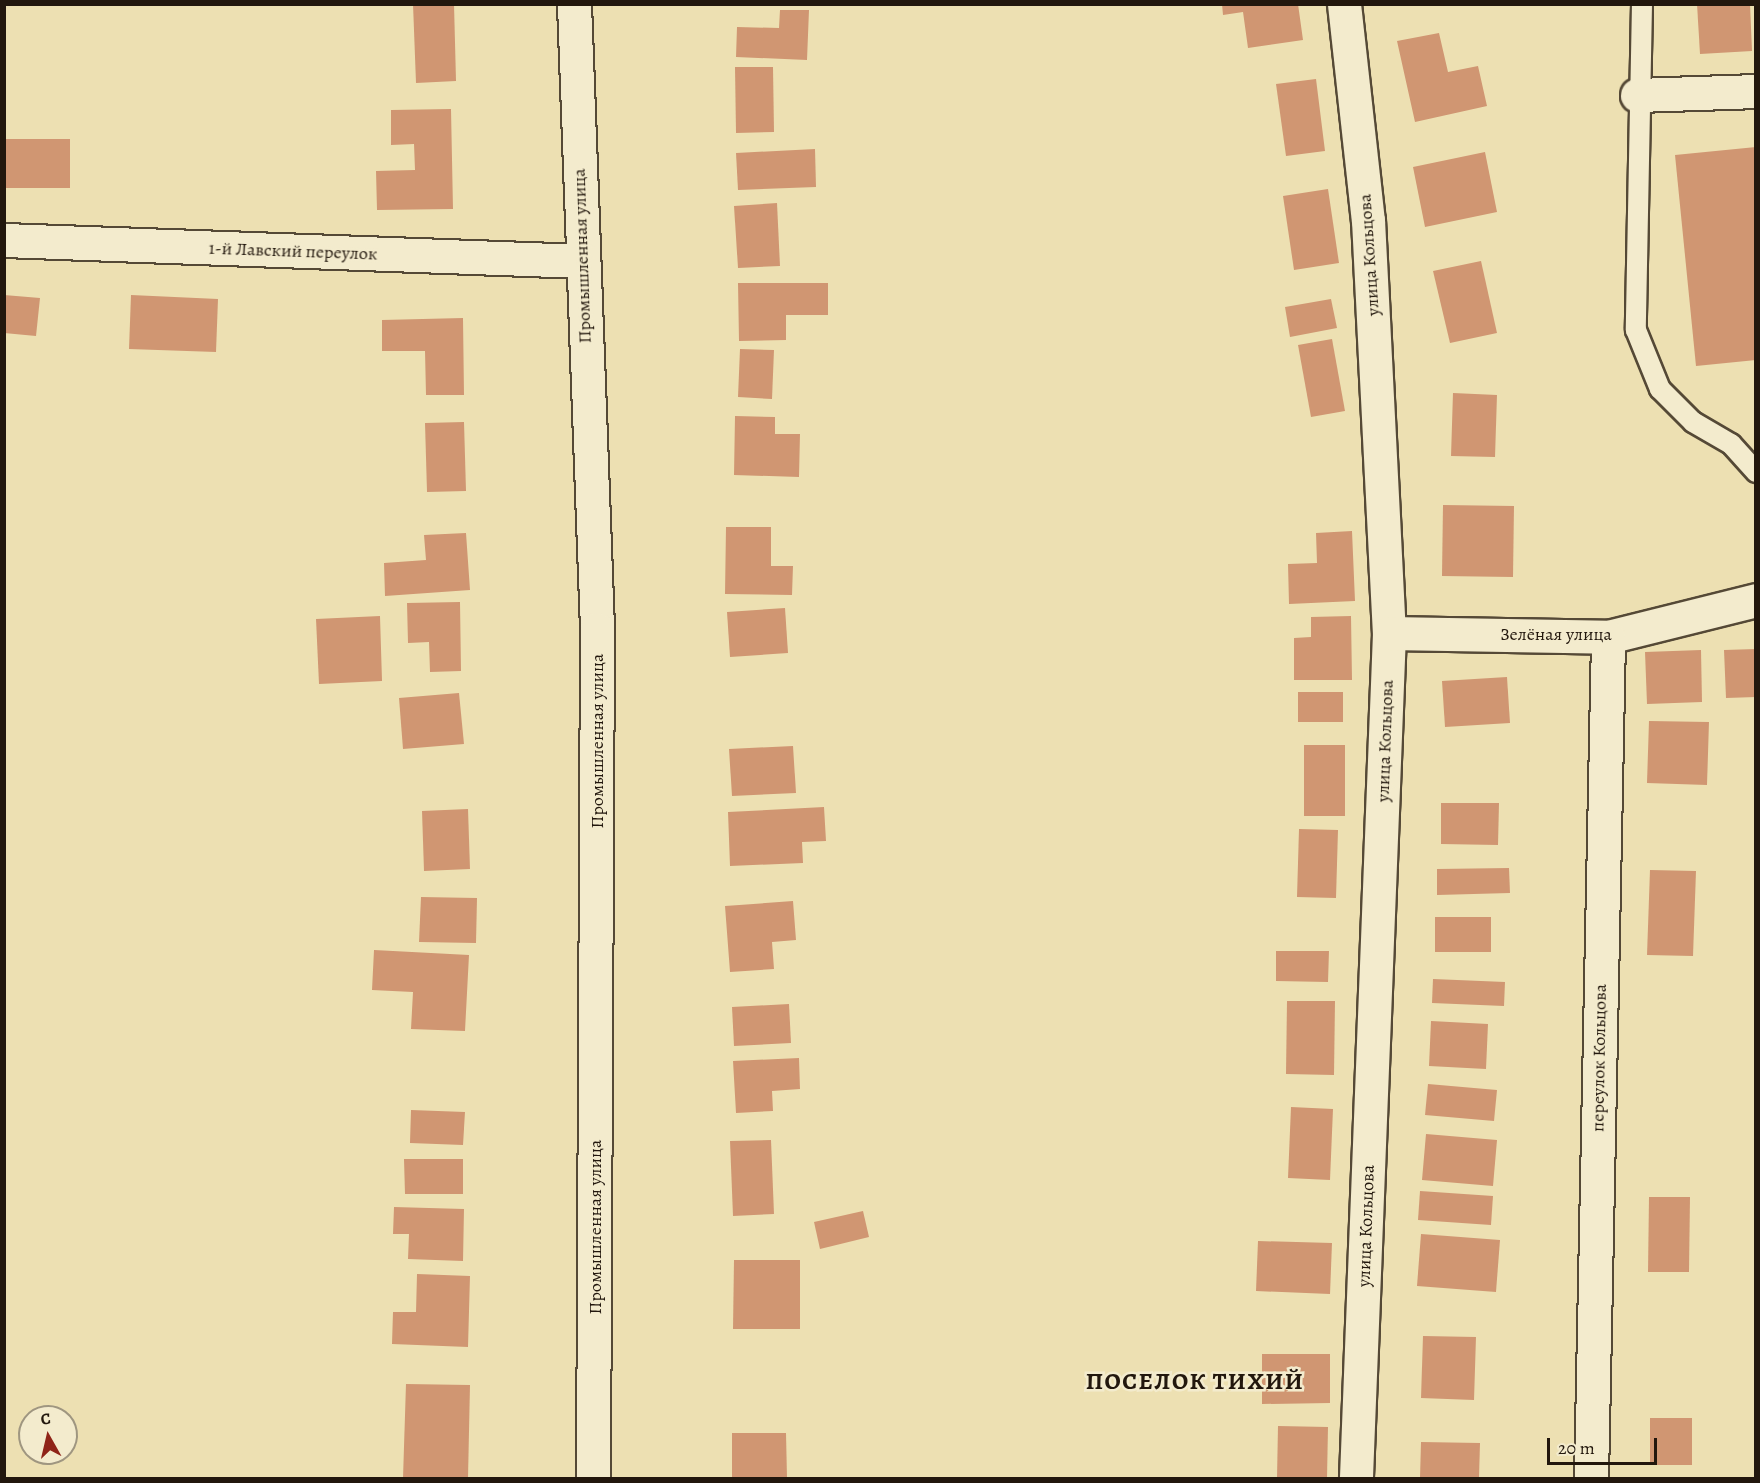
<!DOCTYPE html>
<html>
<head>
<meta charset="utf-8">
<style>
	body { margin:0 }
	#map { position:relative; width:1760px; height:1483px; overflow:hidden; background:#ede0b2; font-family:Alegreya,serif }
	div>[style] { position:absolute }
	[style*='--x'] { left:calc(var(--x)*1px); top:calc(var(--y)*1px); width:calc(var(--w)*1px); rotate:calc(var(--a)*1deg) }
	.building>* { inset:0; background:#d09672 }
	.roads { filter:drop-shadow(2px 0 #554936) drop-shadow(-2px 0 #554936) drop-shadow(0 2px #554936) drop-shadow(0 -2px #554936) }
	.service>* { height:20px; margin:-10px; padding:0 10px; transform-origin:10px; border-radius:10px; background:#f3ebcd }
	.minor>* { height:33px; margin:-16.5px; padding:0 16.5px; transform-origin:16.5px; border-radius:16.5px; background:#f3ebcd }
	.tertiary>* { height:33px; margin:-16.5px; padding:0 16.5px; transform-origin:16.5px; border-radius:16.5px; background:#f3ebcd }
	span { translate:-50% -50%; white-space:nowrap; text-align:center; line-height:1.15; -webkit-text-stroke:5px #f3ebcd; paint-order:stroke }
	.street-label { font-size:18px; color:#22170d }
	.district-label { font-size:24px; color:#22170d; font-weight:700; letter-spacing:1.5px }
	.frame { position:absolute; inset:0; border:6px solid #22170d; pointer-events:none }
	.north { position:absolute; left:18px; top:1405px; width:60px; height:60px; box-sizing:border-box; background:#f3ebcd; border:2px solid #9f9680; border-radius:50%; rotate:352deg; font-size:16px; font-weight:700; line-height:24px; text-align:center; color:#22170d }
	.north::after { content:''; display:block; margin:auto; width:21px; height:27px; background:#8f2418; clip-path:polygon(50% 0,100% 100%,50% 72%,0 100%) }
	.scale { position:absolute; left:1547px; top:1438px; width:110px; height:27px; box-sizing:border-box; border:3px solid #22170d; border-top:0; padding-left:8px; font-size:18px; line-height:21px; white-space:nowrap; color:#22170d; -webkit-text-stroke:4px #f3ebcd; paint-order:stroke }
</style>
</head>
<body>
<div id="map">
	<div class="building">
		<i style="clip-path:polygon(413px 4px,454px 4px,456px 81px,416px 83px)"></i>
		<i style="clip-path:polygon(1222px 4px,1298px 4px,1303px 40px,1248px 48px,1243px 12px,1223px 15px)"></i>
		<i style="clip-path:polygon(1697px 4px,1750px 4px,1752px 51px,1700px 54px)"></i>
		<i style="clip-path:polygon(780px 10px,809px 10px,807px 60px,736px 57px,737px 27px,779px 28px)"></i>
		<i style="clip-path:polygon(1439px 33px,1448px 72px,1478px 66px,1487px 106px,1415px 122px,1397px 41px)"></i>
		<i style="clip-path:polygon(735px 67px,773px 67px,774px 132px,736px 133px)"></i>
		<i style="clip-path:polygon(1316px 79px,1325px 151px,1286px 156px,1276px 84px)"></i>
		<i style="clip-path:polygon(451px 109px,453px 209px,377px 210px,376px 171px,415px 170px,414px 144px,391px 145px,391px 110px)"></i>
		<i style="clip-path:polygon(4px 139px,70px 139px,70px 188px,4px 188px)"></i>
		<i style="clip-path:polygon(1756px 147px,1756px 360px,1696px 366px,1675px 155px)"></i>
		<i style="clip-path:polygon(815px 149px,816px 187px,738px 190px,736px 153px)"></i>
		<i style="clip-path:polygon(1485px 152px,1497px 212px,1425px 227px,1413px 167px)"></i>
		<i style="clip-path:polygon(1328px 189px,1339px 263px,1294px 270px,1283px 196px)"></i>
		<i style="clip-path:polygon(777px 203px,780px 266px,738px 268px,734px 206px)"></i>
		<i style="clip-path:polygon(1481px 261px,1497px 333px,1450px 343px,1433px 271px)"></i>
		<i style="clip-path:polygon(738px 283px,828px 283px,828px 315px,786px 315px,786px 340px,739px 341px)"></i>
		<i style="clip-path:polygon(4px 295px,40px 298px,36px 336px,4px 333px)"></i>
		<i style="clip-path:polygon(131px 295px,218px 299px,216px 352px,129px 349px)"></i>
		<i style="clip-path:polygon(1331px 299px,1337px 328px,1290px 337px,1285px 307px)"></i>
		<i style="clip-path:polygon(463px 318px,464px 395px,426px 395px,425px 351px,382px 351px,382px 320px)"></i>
		<i style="clip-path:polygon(1332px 339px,1345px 411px,1311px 417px,1298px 345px)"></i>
		<i style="clip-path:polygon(740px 349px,774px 350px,772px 399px,738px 397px)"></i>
		<i style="clip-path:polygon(1453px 393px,1497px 395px,1495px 457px,1451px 456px)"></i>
		<i style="clip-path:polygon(735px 416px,775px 417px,775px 434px,800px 434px,799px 477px,734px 475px)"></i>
		<i style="clip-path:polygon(464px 422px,466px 491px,427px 492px,425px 423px)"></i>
		<i style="clip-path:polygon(1443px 505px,1514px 506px,1513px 577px,1442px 576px)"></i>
		<i style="clip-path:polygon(726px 527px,771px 527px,771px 566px,793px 566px,792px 595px,725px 594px)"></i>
		<i style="clip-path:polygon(1352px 531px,1355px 601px,1289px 604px,1288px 564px,1317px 563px,1316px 533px)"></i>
		<i style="clip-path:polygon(466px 533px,470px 590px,385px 596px,384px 563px,426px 560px,424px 535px)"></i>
		<i style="clip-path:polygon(460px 602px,461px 671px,430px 672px,429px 642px,408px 643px,407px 603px)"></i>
		<i style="clip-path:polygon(785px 608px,788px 653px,730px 657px,727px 612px)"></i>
		<i style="clip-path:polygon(380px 616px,382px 681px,319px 684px,316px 619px)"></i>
		<i style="clip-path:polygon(1351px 616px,1352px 680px,1294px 680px,1294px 638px,1311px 637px,1311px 617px)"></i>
		<i style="clip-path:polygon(1756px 649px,1756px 697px,1726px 698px,1724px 650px)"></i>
		<i style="clip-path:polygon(1701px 650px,1702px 702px,1647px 704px,1645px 652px)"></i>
		<i style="clip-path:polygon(1507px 677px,1510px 723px,1445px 727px,1442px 681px)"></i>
		<i style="clip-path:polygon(1298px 692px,1343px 692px,1343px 722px,1298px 722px)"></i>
		<i style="clip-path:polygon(459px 693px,464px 744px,403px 749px,399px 698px)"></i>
		<i style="clip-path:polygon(1649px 721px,1709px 722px,1707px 785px,1647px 783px)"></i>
		<i style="clip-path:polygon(1304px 745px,1345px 745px,1345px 816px,1304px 816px)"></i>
		<i style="clip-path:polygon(793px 746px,796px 793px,732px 796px,729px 749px)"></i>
		<i style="clip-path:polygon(1441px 803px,1499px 803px,1498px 845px,1441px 844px)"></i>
		<i style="clip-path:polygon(824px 807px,826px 841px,802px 842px,803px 863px,730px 866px,728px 812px)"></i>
		<i style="clip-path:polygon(468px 809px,470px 869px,424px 871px,422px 811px)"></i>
		<i style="clip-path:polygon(1299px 829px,1338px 830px,1336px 898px,1297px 897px)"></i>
		<i style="clip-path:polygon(1509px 868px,1510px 893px,1437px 895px,1437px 869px)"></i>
		<i style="clip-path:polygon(1650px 870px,1696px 871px,1693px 956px,1647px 955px)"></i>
		<i style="clip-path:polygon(421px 897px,477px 898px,476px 943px,419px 942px)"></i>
		<i style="clip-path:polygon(793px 901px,796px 940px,772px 942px,774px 969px,730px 972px,725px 906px)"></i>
		<i style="clip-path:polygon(1435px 917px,1491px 917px,1491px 952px,1435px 952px)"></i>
		<i style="clip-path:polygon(374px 950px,469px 955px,465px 1031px,411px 1029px,413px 992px,372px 990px)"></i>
		<i style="clip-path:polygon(1276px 951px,1329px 951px,1328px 982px,1276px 981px)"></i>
		<i style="clip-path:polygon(1433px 979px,1505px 982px,1504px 1006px,1432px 1003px)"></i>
		<i style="clip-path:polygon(1287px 1001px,1335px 1001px,1334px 1075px,1286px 1074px)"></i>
		<i style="clip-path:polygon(789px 1004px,791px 1043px,734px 1046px,732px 1007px)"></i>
		<i style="clip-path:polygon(1431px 1021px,1488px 1024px,1486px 1069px,1429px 1066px)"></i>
		<i style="clip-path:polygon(799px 1058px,800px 1089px,772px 1091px,773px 1111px,736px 1113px,733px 1061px)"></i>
		<i style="clip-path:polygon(1428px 1084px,1497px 1090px,1494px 1121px,1425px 1115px)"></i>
		<i style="clip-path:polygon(1291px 1107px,1333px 1109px,1330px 1180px,1288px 1178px)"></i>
		<i style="clip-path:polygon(411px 1110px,465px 1112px,463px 1145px,410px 1143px)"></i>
		<i style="clip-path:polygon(1426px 1134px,1497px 1140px,1493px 1186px,1422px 1180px)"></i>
		<i style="clip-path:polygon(771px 1140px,774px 1214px,733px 1216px,730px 1141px)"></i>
		<i style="clip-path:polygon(404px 1159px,463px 1159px,463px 1194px,405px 1194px)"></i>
		<i style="clip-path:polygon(1420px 1191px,1493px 1196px,1491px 1225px,1418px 1220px)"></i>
		<i style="clip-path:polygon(1649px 1197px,1690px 1197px,1689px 1272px,1648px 1272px)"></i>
		<i style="clip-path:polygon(394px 1207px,464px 1209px,463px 1261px,408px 1259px,409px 1234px,393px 1234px)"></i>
		<i style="clip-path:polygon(863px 1211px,869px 1237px,820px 1249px,814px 1222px)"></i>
		<i style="clip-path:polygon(1421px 1234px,1500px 1240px,1496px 1292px,1417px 1286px)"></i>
		<i style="clip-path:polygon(1258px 1241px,1332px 1243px,1330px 1294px,1256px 1291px)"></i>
		<i style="clip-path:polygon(734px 1260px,800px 1260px,800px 1329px,733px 1329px)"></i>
		<i style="clip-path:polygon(417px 1274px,470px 1276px,468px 1347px,392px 1344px,393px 1312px,416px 1312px)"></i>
		<i style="clip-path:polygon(1423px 1336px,1476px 1337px,1474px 1400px,1421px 1398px)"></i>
		<i style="clip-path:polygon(1262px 1354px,1330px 1354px,1330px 1403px,1262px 1404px)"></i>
		<i style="clip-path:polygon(406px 1384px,470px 1385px,468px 1478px,403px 1478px)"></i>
		<i style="clip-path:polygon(1650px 1418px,1692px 1418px,1692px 1465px,1650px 1465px)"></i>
		<i style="clip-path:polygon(1278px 1426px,1328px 1427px,1327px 1478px,1277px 1478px)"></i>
		<i style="clip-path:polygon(732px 1433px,786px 1433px,787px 1478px,732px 1478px)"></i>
		<i style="clip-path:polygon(1421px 1442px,1480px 1443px,1479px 1478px,1420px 1478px)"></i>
	</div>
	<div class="roads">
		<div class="service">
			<i style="--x:1642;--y:4;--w:326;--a:91.1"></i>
			<i style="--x:1636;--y:330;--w:64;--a:67.9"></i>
			<i style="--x:1660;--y:389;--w:47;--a:45"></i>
			<i style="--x:1693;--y:422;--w:44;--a:30.1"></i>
			<i style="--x:1731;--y:444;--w:38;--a:48"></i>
		</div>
		<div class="minor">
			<i style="--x:1344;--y:4;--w:217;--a:83.7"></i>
			<i style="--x:1368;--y:220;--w:414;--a:87.1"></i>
			<i style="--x:1389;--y:633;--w:846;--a:92.24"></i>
			<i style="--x:1637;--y:95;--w:119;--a:-1.9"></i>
			<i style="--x:4;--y:240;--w:578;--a:2.08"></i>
			<i style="--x:1389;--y:633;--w:219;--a:1"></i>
			<i style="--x:1608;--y:637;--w:153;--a:-14"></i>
			<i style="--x:1591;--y:1478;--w:841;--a:-88.84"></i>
		</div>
		<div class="tertiary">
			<i style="--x:574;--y:4;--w:625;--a:87.89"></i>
			<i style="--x:597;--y:629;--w:849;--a:90.27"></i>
		</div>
	</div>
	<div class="street-label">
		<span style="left:293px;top:251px;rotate:2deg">1-й Лавский переулок</span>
		<span style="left:1369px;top:255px;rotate:-94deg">улица Кольцова</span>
		<span style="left:582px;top:256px;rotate:-92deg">Промышленная улица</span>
		<span style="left:1556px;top:634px">Зелёная улица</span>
		<span style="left:597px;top:741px;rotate:-90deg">Промышленная улица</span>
		<span style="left:1385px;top:741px;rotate:-88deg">улица Кольцова</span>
		<span style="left:1599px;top:1058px;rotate:-89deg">переулок Кольцова</span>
		<span style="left:1366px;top:1226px;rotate:-88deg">улица Кольцова</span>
		<span style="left:595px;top:1227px;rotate:-90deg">Промышленная улица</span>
	</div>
	<div class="district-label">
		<span style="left:1195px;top:1382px">ПОСЕЛОК ТИХИЙ</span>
	</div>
	<div class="frame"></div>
	<div class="north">С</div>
	<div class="scale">20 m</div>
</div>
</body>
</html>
